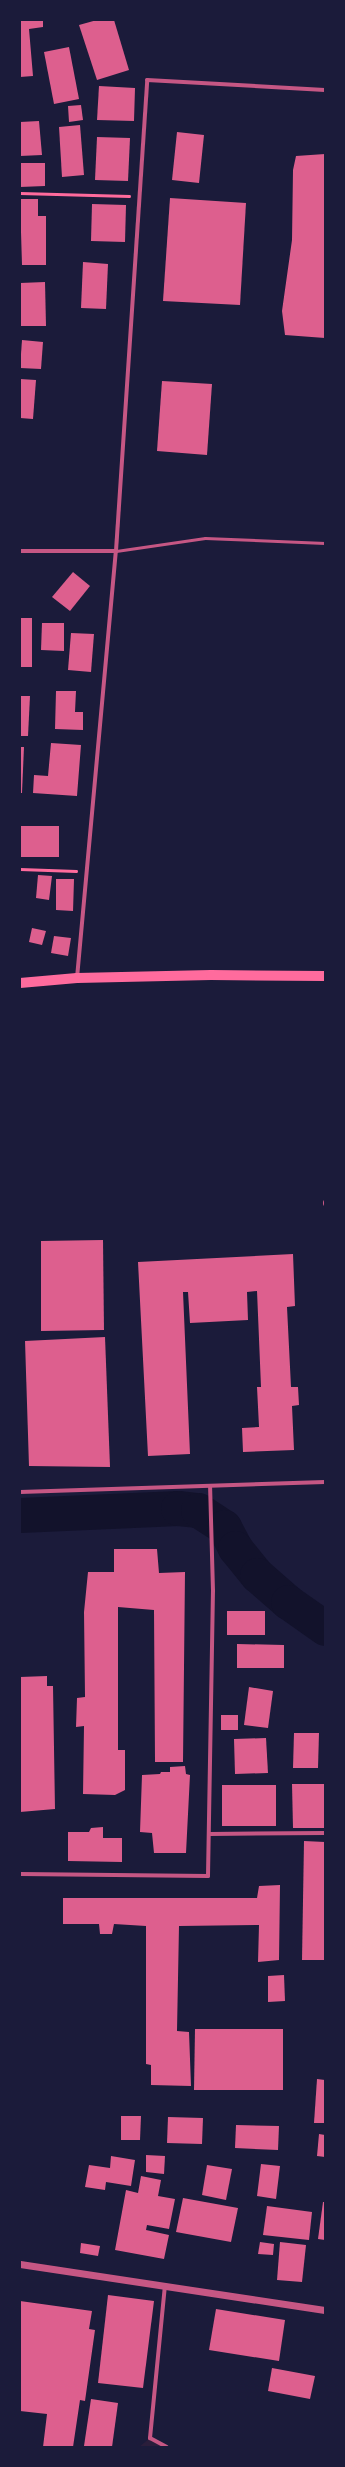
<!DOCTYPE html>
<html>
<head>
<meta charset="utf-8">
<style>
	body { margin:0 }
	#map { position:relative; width:345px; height:2467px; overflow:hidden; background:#1b1b3a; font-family:"Crimson Pro",serif }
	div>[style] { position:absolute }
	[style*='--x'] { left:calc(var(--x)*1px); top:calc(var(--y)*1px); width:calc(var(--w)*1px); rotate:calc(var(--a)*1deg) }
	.green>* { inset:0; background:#2a1e3b }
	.river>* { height:35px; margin:-17.5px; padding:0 17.5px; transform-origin:17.5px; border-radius:17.5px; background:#12122b }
	.building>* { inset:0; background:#dd5f8e }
	.path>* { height:2.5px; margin:-1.25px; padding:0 1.25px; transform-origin:1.25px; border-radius:1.25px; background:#ff6b9d }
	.service>* { height:3px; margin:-1.5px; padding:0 1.5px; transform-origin:1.5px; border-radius:1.5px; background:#c65784 }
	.minor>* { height:4px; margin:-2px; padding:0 2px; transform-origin:2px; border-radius:2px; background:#c65784 }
	.tertiary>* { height:7px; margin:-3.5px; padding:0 3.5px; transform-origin:3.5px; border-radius:3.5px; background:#c65784 }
	.primary>* { height:10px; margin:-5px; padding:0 5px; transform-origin:5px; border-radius:5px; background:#ff6b9d }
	span { translate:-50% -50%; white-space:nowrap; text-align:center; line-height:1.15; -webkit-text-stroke:3.5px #1b1b3a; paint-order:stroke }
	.frame { position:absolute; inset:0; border:21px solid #1b1b3a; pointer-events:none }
</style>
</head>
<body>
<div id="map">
	<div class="green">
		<i style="clip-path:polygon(150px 2438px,167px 2447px,139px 2447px)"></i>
	</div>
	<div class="river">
		<i style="--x:20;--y:1515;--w:158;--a:-2.5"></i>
		<i style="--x:178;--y:1508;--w:20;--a:6"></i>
		<i style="--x:198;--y:1510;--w:31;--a:33"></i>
		<i style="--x:224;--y:1527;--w:24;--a:62"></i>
		<i style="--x:235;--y:1548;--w:35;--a:51"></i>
		<i style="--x:257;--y:1575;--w:41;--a:41.1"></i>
		<i style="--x:288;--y:1602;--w:45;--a:35.1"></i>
	</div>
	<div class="building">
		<i style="clip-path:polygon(20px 20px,43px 20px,43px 27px,29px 29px,33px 76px,20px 77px)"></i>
		<i style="clip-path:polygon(97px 20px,114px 20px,129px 70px,97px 80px,79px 25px)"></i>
		<i style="clip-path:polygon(69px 47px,79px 99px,54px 104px,44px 52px)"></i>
		<i style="clip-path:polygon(99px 86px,135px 88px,134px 121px,97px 120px)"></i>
		<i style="clip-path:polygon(81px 105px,83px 120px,69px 122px,68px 106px)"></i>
		<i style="clip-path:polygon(39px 121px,42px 155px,20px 156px,20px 122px)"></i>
		<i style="clip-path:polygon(80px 125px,84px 175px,62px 177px,59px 127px)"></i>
		<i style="clip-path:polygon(177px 132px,204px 135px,199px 183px,172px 180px)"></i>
		<i style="clip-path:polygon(97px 137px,130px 138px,128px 181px,95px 180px)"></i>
		<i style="clip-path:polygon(325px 154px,325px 338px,285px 335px,282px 311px,292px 240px,293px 170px,296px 156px)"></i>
		<i style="clip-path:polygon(20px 163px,45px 163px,45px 186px,20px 187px)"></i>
		<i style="clip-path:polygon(170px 198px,246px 203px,240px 305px,163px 301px)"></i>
		<i style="clip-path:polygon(20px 199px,38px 199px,38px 216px,46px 216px,46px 265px,22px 265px)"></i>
		<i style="clip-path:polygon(92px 204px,126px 205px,125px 242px,91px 241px)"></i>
		<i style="clip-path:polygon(83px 262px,108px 264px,106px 309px,81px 308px)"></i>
		<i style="clip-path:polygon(45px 282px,46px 326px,21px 326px,20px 283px)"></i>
		<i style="clip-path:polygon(22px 340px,43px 342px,41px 369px,20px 368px)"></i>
		<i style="clip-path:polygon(20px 379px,36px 380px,33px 419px,20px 418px)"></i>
		<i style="clip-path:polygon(162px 381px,212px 384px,207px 455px,157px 451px)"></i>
		<i style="clip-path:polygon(73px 572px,90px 586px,70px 611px,52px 597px)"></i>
		<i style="clip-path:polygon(20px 618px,32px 618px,32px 667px,20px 667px)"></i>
		<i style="clip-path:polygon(42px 623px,64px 623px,64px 651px,41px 650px)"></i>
		<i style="clip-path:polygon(71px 633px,94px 634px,91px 672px,68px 670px)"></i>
		<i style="clip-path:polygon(56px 691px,76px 691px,75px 712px,83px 712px,83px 730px,55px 729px)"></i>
		<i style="clip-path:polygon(20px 696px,30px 696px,28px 736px,20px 736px)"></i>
		<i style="clip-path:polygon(51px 743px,81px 745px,77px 796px,33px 793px,34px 775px,48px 776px)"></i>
		<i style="clip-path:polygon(20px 747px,24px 747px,22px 793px,20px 793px)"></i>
		<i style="clip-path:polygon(20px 826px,59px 826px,59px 857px,20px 857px)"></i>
		<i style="clip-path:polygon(38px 875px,52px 876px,49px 900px,36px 898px)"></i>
		<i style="clip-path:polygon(56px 879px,74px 879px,73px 911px,56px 910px)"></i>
		<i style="clip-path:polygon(32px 928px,46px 931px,42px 945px,29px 942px)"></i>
		<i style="clip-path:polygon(54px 936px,71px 938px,68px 956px,51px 953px)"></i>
		<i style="clip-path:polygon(103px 1240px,104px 1330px,41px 1331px,41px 1241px)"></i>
		<i style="clip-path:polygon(293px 1254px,295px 1306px,287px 1307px,291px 1387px,298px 1387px,299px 1405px,292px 1406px,294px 1450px,243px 1452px,242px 1428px,259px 1427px,257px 1387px,261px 1387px,257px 1291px,247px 1292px,248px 1320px,190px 1323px,188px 1292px,183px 1292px,190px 1454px,148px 1456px,138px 1262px)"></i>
		<i style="clip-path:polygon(105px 1337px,110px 1467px,29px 1466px,25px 1341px)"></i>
		<i style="clip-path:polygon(114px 1549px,157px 1549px,159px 1573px,185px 1572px,183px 1762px,155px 1762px,154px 1610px,118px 1607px,118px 1750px,125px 1750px,125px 1790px,115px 1795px,83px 1794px,84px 1726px,76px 1727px,77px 1698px,85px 1697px,84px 1612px,88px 1572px,114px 1572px)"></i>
		<i style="clip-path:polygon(227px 1611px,265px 1611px,265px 1635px,227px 1635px)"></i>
		<i style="clip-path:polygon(237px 1644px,284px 1645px,284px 1668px,237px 1668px)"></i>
		<i style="clip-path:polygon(47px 1676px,47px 1686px,53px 1686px,55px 1809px,20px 1812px,20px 1677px)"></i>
		<i style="clip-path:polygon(249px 1687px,273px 1691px,268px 1728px,244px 1725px)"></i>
		<i style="clip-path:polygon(221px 1715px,238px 1715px,238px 1730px,221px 1730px)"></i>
		<i style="clip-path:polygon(294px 1733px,319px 1733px,318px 1768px,293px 1768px)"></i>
		<i style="clip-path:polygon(266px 1738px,268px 1773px,235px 1774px,234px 1739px)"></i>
		<i style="clip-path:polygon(185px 1766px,186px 1774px,190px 1775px,186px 1853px,154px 1853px,152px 1833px,140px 1832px,142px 1775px,160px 1774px,161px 1772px,170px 1772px,170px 1767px)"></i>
		<i style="clip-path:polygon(292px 1784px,325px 1784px,325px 1828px,293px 1828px)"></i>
		<i style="clip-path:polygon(222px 1785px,276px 1785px,276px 1826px,222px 1826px)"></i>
		<i style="clip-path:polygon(103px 1827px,103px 1838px,122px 1838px,122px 1862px,68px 1861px,68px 1832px,89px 1832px,91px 1828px)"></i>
		<i style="clip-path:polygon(304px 1841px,325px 1842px,325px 1960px,302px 1960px)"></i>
		<i style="clip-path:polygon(280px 1885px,279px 1960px,258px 1962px,259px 1925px,179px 1926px,177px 2031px,189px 2032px,191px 2086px,151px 2085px,151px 2065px,146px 2064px,146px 1926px,114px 1924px,112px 1934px,100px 1934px,99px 1924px,63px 1924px,63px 1898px,257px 1898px,259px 1886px)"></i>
		<i style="clip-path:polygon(284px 1975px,285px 2001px,268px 2002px,268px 1976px)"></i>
		<i style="clip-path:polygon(195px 2029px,283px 2029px,283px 2090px,194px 2090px)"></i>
		<i style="clip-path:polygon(317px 2079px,325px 2080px,325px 2123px,314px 2123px)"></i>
		<i style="clip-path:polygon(121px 2116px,141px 2116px,140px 2140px,121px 2140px)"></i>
		<i style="clip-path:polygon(168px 2117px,203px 2118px,202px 2144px,167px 2143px)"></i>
		<i style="clip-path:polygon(236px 2125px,279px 2126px,278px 2150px,235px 2148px)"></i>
		<i style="clip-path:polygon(319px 2134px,325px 2135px,325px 2157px,317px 2156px)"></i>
		<i style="clip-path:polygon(146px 2155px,165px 2156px,164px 2174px,146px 2172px)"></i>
		<i style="clip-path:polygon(111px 2156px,135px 2160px,131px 2186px,106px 2182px,105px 2190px,85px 2187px,89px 2165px,110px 2168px)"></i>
		<i style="clip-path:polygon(261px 2164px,280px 2166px,276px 2199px,257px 2196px)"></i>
		<i style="clip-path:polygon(207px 2165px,232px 2169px,226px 2200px,202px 2195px)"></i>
		<i style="clip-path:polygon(141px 2176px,161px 2180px,158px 2196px,175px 2199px,169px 2229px,147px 2225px,146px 2230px,169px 2235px,164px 2259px,115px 2250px,126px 2190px,138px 2193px)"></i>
		<i style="clip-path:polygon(183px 2198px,238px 2208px,231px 2242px,176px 2232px)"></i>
		<i style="clip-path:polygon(323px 2202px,325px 2202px,325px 2240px,318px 2239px)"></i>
		<i style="clip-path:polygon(267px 2206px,312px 2212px,309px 2240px,263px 2235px)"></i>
		<i style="clip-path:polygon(260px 2242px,274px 2244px,273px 2255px,258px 2254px)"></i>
		<i style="clip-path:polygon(280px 2242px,306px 2245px,302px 2282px,277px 2280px)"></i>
		<i style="clip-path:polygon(81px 2243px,100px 2246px,98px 2256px,80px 2253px)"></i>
		<i style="clip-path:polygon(108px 2295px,154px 2301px,143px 2388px,98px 2383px)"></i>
		<i style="clip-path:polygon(20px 2301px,92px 2311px,89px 2329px,95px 2330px,85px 2401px,80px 2400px,73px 2447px,43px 2447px,47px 2414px,20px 2411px)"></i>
		<i style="clip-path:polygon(216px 2309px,285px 2320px,279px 2361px,209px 2350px)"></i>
		<i style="clip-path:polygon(272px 2368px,315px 2376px,310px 2399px,268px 2391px)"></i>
		<i style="clip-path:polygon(91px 2399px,118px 2403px,112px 2447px,84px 2446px)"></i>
	</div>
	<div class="path">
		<i style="--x:20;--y:193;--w:109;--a:1.6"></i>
		<i style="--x:20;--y:869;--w:56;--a:2"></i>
	</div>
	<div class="service">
		<i style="--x:116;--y:551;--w:90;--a:-8.3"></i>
		<i style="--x:205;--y:538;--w:120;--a:2.4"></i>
	</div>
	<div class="minor">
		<i style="--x:20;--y:551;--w:96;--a:0"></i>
		<i style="--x:77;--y:978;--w:429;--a:-84.8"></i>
		<i style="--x:116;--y:551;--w:472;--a:-86.2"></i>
		<i style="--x:147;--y:80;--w:178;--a:3.2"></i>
		<i style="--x:325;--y:1202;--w:2;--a:90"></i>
		<i style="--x:20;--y:1492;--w:305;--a:-1.9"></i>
		<i style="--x:210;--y:1834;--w:115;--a:-0.5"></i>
		<i style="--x:20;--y:1874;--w:188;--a:0.6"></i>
		<i style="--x:208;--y:1876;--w:285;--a:-89"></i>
		<i style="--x:213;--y:1591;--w:105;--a:-91.6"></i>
		<i style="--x:165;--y:2285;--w:154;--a:95.6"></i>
		<i style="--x:150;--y:2438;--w:19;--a:28"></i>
	</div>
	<div class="tertiary">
		<i style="--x:20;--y:2264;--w:308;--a:8.6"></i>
	</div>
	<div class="primary">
		<i style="--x:20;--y:983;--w:57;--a:-5"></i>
		<i style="--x:77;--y:978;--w:134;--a:-1.3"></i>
		<i style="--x:211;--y:975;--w:114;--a:0.5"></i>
	</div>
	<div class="frame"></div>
</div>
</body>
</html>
